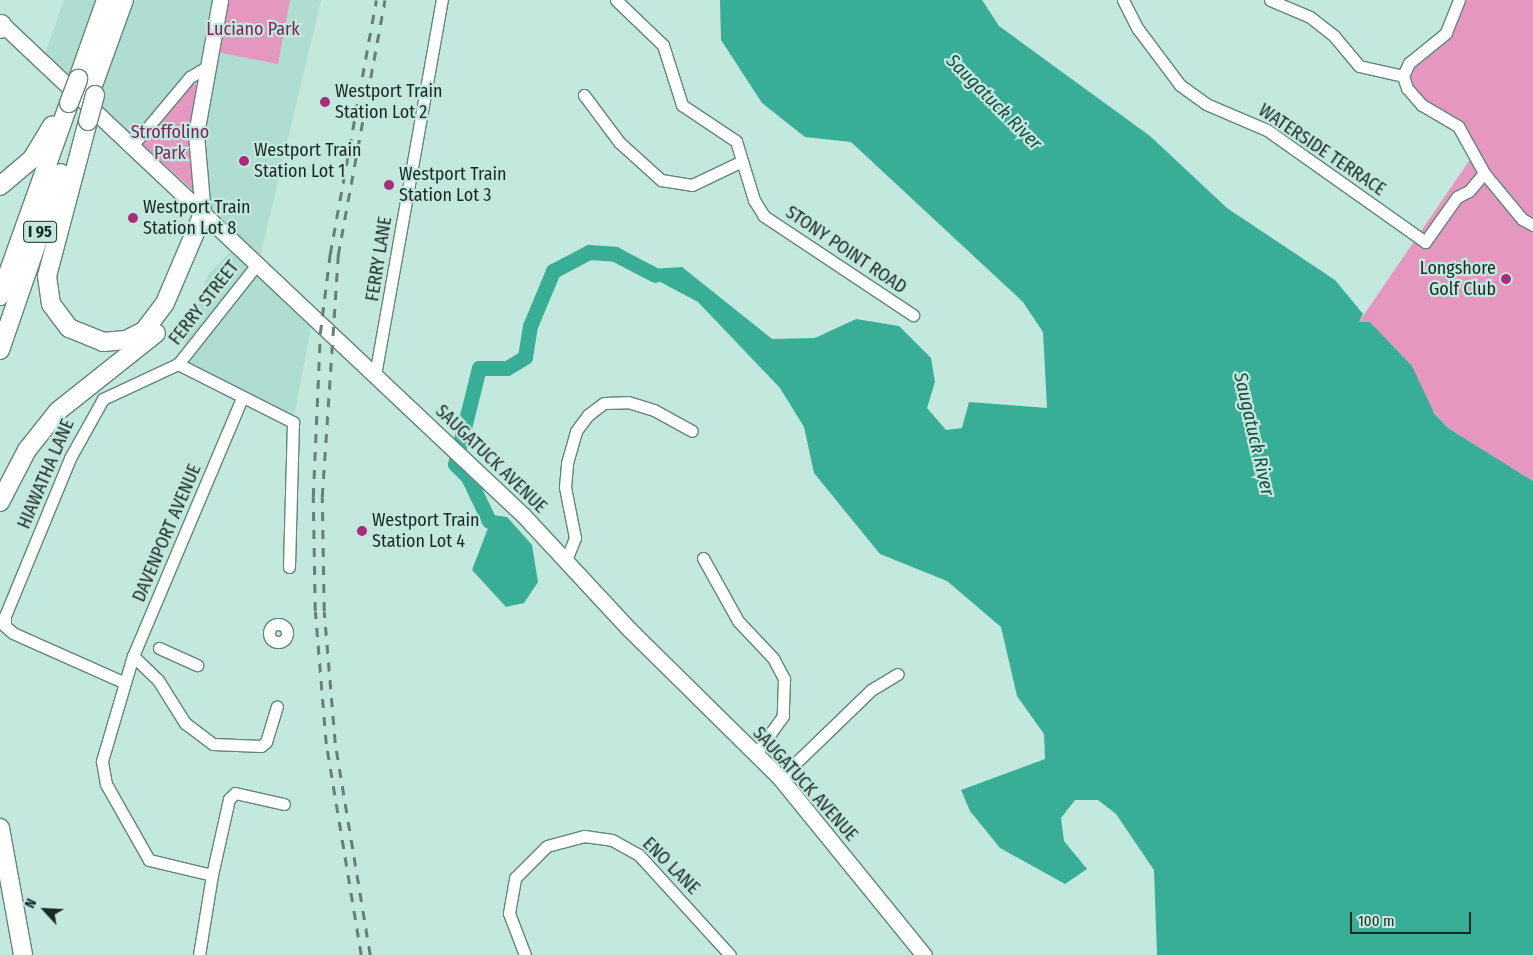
<!DOCTYPE html>
<html>
<head>
<meta charset="utf-8">
<style>
	body { margin:0 }
	#map { position:relative; width:1533px; height:955px; overflow:hidden; background:#c3e8de; font-family:"Fira Sans Condensed",sans-serif }
	div>[style] { position:absolute }
	[style*='--x'] { left:calc(var(--x)*1px); top:calc(var(--y)*1px); width:calc(var(--w)*1px); rotate:calc(var(--a)*1deg) }
	.built>* { inset:0; background:#b0ddd1 }
	.green>* { inset:0; background:#e697c0 }
	.water>* { inset:0; background:#39ae97 }
	.river>* { height:15px; margin:-7.5px; padding:0 7.5px; transform-origin:7.5px; border-radius:7.5px; background:#39ae97 }
	.roads { filter:drop-shadow(1px 0 #63857c) drop-shadow(-1px 0 #63857c) drop-shadow(0 1px #63857c) drop-shadow(0 -1px #63857c) }
	.minor>* { height:11px; margin:-5.5px; padding:0 5.5px; transform-origin:5.5px; border-radius:5.5px; background:#fff }
	.minor>.ring { margin:-5.5px; padding:0; box-sizing:content-box; background:none; border:11px solid #fff; border-radius:50% }
	.major>* { height:15px; margin:-7.5px; padding:0 7.5px; transform-origin:7.5px; border-radius:7.5px; background:#fff }
	.highway>* { height:18px; margin:-9px; padding:0 9px; transform-origin:9px; border-radius:9px; background:#fff }
	.rail>* { height:2.5px; margin-top:-1.25px; transform-origin:0; background:repeating-linear-gradient(90deg,#667f79 0 9px,transparent 0 18px) }
	.bridges { filter:drop-shadow(1px 0 #63857c) drop-shadow(-1px 0 #63857c) drop-shadow(0 1px #63857c) drop-shadow(0 -1px #63857c) }
	.highway-bridge>* { height:18px; margin:-9px; padding:0 9px; transform-origin:9px; border-radius:9px; background:#fff }
	.dots>* { width:14px; height:14px; translate:-50% -50%; box-sizing:border-box; border:2px solid #c3e8de; border-radius:50% }
	span { translate:-50% -50%; white-space:nowrap; text-align:center; line-height:1.15; -webkit-text-stroke:4.5px #c3e8de; paint-order:stroke }
	.shield-label span { padding:1px 4px; background:#c3e8de; border:1px solid; border-radius:4px; -webkit-text-stroke-width:0 }
	.shield-label { font-size:16px; color:#1b2926; font-weight:700 }
	.park-label { font-size:18px; color:#80245c }
	.poi-label { font-size:18px; color:#1b2926 }
	.left { translate:0 -50%; text-align:left }
	.right { translate:-100% -50%; text-align:right }
	.street-label { font-size:18px; color:#1b2926 }
	.water-label { font-size:19px; color:#1c4d43; font-style:italic }
	.north { position:absolute; left:20px; top:885px; width:50px; height:50px; -webkit-text-stroke:4px #c3e8de; paint-order:stroke; rotate:295deg; font-size:14px; font-weight:700; line-height:20px; text-align:center; color:#1b2926 }
	.north::after { content:''; display:block; margin:auto; width:18px; height:22px; background:#1b2926; clip-path:polygon(50% 0,100% 100%,50% 72%,0 100%) }
	.scale { position:absolute; left:1350px; top:912px; width:121px; height:22px; box-sizing:border-box; border:2px solid #1b2926; border-top:0; padding-left:6px; font-size:15px; line-height:18px; white-space:nowrap; color:#1b2926; -webkit-text-stroke:4px #c3e8de; paint-order:stroke }
</style>
</head>
<body>
<div id="map">
	<div class="built">
		<i style="clip-path:polygon(64px 0,321px 0,259px 261px,313px 317px,293px 422px,178px 364px,208px 274px,237px 245px,42px 62px)"></i>
	</div>
	<div class="green">
		<i style="clip-path:polygon(227px 0,290px 0,278px 64px,217px 52px)"></i>
		<i style="clip-path:polygon(1460px 0,1533px 0,1533px 481px,1448px 428px,1427px 404px,1412px 366px,1370px 322px,1359px 322px,1471px 158px,1468px 136px,1419px 97px,1408px 82px,1410px 66px,1457px 25px)"></i>
		<i style="clip-path:polygon(193px 84px,197px 85px,190px 131px,194px 191px,143px 145px)"></i>
	</div>
	<div class="water">
		<i style="clip-path:polygon(720px 0,982px 0,999px 26px,1150px 136px,1227px 208px,1335px 280px,1363px 314px,1359px 322px,1370px 322px,1412px 366px,1434px 413px,1448px 428px,1533px 481px,1533px 955px,1157px 955px,1154px 870px,1116px 814px,1098px 800px,1075px 800px,1061px 818px,1064px 841px,1087px 869px,1065px 884px,1000px 848px,970px 811px,961px 790px,1045px 759px,1044px 734px,1017px 696px,1001px 627px,947px 581px,880px 554px,814px 473px,804px 427px,780px 388px,698px 302px,638px 270px,682px 267px,772px 339px,815px 338px,856px 319px,899px 326px,931px 358px,935px 382px,927px 408px,946px 430px,962px 428px,969px 402px,1047px 408px,1043px 332px,1023px 302px,851px 142px,805px 137px,762px 103px,721px 40px)"></i>
		<i style="clip-path:polygon(493px 515px,507px 517px,532px 545px,538px 582px,524px 603px,506px 607px,472px 570px)"></i>
	</div>
	<div class="river">
		<i style="--x:489;--y:521;--w:49;--a:-115.5"></i>
		<i style="--x:468;--y:477;--w:18;--a:-135"></i>
		<i style="--x:455;--y:464;--w:99;--a:-76"></i>
		<i style="--x:479;--y:368;--w:28;--a:0"></i>
		<i style="--x:507;--y:368;--w:21;--a:-31"></i>
		<i style="--x:525;--y:357;--w:31;--a:-81"></i>
		<i style="--x:530;--y:326;--w:60;--a:-67.3"></i>
		<i style="--x:553;--y:271;--w:41;--a:-27.8"></i>
		<i style="--x:589;--y:252;--w:26;--a:4"></i>
		<i style="--x:615;--y:254;--w:45;--a:27.7"></i>
	</div>
	<div class="roads">
		<div class="minor">
			<i style="--x:616;--y:0;--w:65;--a:43.8"></i>
			<i style="--x:663;--y:45;--w:63;--a:72.4"></i>
			<i style="--x:682;--y:105;--w:65;--a:33.7"></i>
			<i style="--x:736;--y:141;--w:62;--a:73"></i>
			<i style="--x:754;--y:200;--w:19;--a:58"></i>
			<i style="--x:764;--y:216;--w:179;--a:33.6"></i>
			<i style="--x:1123;--y:0;--w:33;--a:63"></i>
			<i style="--x:1138;--y:29;--w:70;--a:53.1"></i>
			<i style="--x:1180;--y:85;--w:32;--a:36"></i>
			<i style="--x:1206;--y:104;--w:66;--a:23.1"></i>
			<i style="--x:1267;--y:130;--w:194;--a:35.3"></i>
			<i style="--x:1425;--y:242;--w:55;--a:-54.6"></i>
			<i style="--x:1457;--y:197;--w:13;--a:-27"></i>
			<i style="--x:1469;--y:191;--w:23;--a:-50"></i>
			<i style="--x:1270;--y:0;--w:43;--a:23"></i>
			<i style="--x:1310;--y:17;--w:31;--a:38"></i>
			<i style="--x:1334;--y:36;--w:39;--a:50"></i>
			<i style="--x:1359;--y:66;--w:45;--a:12.8"></i>
			<i style="--x:1459;--y:0;--w:35;--a:112"></i>
			<i style="--x:1446;--y:33;--w:48;--a:141"></i>
			<i style="--x:1409;--y:63;--w:14;--a:115"></i>
			<i style="--x:1403;--y:76;--w:13;--a:72"></i>
			<i style="--x:1407;--y:88;--w:23;--a:49"></i>
			<i style="--x:1422;--y:105;--w:42;--a:30.3"></i>
			<i style="--x:1458;--y:126;--w:54;--a:61"></i>
			<i style="--x:1484;--y:173;--w:60;--a:50.4"></i>
			<i style="--x:1522;--y:219;--w:13;--a:29"></i>
			<i style="--x:584;--y:95;--w:59;--a:53.3"></i>
			<i style="--x:619;--y:142;--w:57;--a:42.1"></i>
			<i style="--x:661;--y:180;--w:31;--a:9"></i>
			<i style="--x:692;--y:185;--w:53;--a:-25.6"></i>
			<i style="--x:132;--y:146;--w:90;--a:-50"></i>
			<i style="--x:190;--y:77;--w:21;--a:-31"></i>
			<i style="--x:178;--y:364;--w:129;--a:26.8"></i>
			<i style="--x:293;--y:422;--w:145;--a:91.6"></i>
			<i style="--x:375;--y:375;--w:381;--a:-79.9"></i>
			<i style="--x:703;--y:558;--w:72;--a:60.9"></i>
			<i style="--x:738;--y:621;--w:51;--a:46.6"></i>
			<i style="--x:773;--y:658;--w:24;--a:62"></i>
			<i style="--x:784;--y:679;--w:37;--a:92"></i>
			<i style="--x:783;--y:716;--w:46;--a:126.1"></i>
			<i style="--x:566;--y:560;--w:24;--a:-68"></i>
			<i style="--x:575;--y:538;--w:52;--a:-101.1"></i>
			<i style="--x:565;--y:487;--w:24;--a:-85"></i>
			<i style="--x:567;--y:463;--w:33;--a:-74"></i>
			<i style="--x:576;--y:431;--w:20;--a:-53"></i>
			<i style="--x:588;--y:415;--w:20;--a:-37"></i>
			<i style="--x:604;--y:403;--w:24;--a:-2"></i>
			<i style="--x:628;--y:402;--w:27;--a:17"></i>
			<i style="--x:654;--y:410;--w:43;--a:28.9"></i>
			<i class="ring" style="left:269px;top:624px;width:7px;height:7px"></i>
			<i style="--x:159;--y:648;--w:42;--a:24.1"></i>
			<i style="--x:133;--y:656;--w:35;--a:44"></i>
			<i style="--x:158;--y:680;--w:51;--a:57.9"></i>
			<i style="--x:185;--y:723;--w:35;--a:37"></i>
			<i style="--x:213;--y:744;--w:48;--a:2.4"></i>
			<i style="--x:261;--y:746;--w:6;--a:-39"></i>
			<i style="--x:266;--y:742;--w:37;--a:-73"></i>
			<i style="--x:123;--y:682;--w:120;--a:-156"></i>
			<i style="--x:13;--y:633;--w:11;--a:-139"></i>
			<i style="--x:5;--y:626;--w:10;--a:-90"></i>
			<i style="--x:5;--y:616;--w:171;--a:-67.6"></i>
			<i style="--x:70;--y:458;--w:68;--a:-60.8"></i>
			<i style="--x:103;--y:399;--w:83;--a:-25"></i>
			<i style="--x:178;--y:364;--w:129;--a:-51.6"></i>
			<i style="--x:780;--y:778;--w:127;--a:-44"></i>
			<i style="--x:871;--y:690;--w:31;--a:-31"></i>
			<i style="--x:212;--y:875;--w:78;--a:-77.4"></i>
			<i style="--x:229;--y:799;--w:8;--a:-45"></i>
			<i style="--x:235;--y:793;--w:50;--a:12.7"></i>
			<i style="--x:199;--y:955;--w:81;--a:-80.8"></i>
			<i style="--x:212;--y:875;--w:65;--a:-166.6"></i>
			<i style="--x:149;--y:860;--w:87;--a:-119.5"></i>
			<i style="--x:106;--y:784;--w:23;--a:-100"></i>
			<i style="--x:102;--y:761;--w:109;--a:-73.6"></i>
			<i style="--x:133;--y:656;--w:280;--a:-67.1"></i>
			<i style="--x:525;--y:955;--w:45;--a:-110.9"></i>
			<i style="--x:509;--y:913;--w:36;--a:-80"></i>
			<i style="--x:515;--y:878;--w:45;--a:-45"></i>
			<i style="--x:547;--y:846;--w:38;--a:-15"></i>
			<i style="--x:584;--y:836;--w:28;--a:8"></i>
			<i style="--x:612;--y:840;--w:31;--a:29"></i>
			<i style="--x:639;--y:855;--w:135;--a:47.7"></i>
		</div>
		<div class="major">
			<i style="--x:0;--y:22;--w:720;--a:43.31"></i>
			<i style="--x:524;--y:516;--w:154;--a:47.1"></i>
			<i style="--x:629;--y:629;--w:212;--a:44.6"></i>
			<i style="--x:780;--y:778;--w:228;--a:50.9"></i>
			<i style="--x:203;--y:214;--w:80;--a:-95"></i>
			<i style="--x:196;--y:134;--w:136;--a:-79.8"></i>
		</div>
		<div class="highway">
			<i style="--x:0;--y:29;--w:5;--a:-68"></i>
			<i style="--x:78;--y:79;--w:84;--a:-70.5"></i>
			<i style="--x:91;--y:91;--w:97;--a:-70.1"></i>
			<i style="--x:88;--y:121;--w:160;--a:104.8"></i>
			<i style="--x:47;--y:276;--w:28;--a:82"></i>
			<i style="--x:51;--y:304;--w:30;--a:53"></i>
			<i style="--x:69;--y:328;--w:37;--a:22"></i>
			<i style="--x:103;--y:342;--w:23;--a:-5"></i>
			<i style="--x:126;--y:340;--w:20;--a:-27"></i>
			<i style="--x:144;--y:331;--w:35;--a:-53"></i>
			<i style="--x:165;--y:303;--w:97;--a:-66.9"></i>
			<i style="--x:0;--y:186;--w:42;--a:-40.2"></i>
			<i style="--x:32;--y:159;--w:39;--a:-59"></i>
			<i style="--x:0;--y:296;--w:205;--a:-70.3"></i>
			<i style="--x:0;--y:350;--w:187;--a:-71"></i>
			<i style="--x:0;--y:502;--w:59;--a:-62.6"></i>
			<i style="--x:27;--y:450;--w:50;--a:-51.5"></i>
			<i style="--x:58;--y:411;--w:125;--a:-38.5"></i>
			<i style="--x:0;--y:828;--w:129;--a:79.7"></i>
		</div>
	</div>
	<div class="rail">
		<i style="--x:361;--y:955;--w:214;--a:-99.4"></i>
		<i style="--x:326;--y:744;--w:133;--a:-94.7"></i>
		<i style="--x:315;--y:611;--w:114;--a:-91"></i>
		<i style="--x:313;--y:497;--w:163;--a:-87.5"></i>
		<i style="--x:320;--y:334;--w:81;--a:-82.9"></i>
		<i style="--x:330;--y:254;--w:258;--a:-79.7"></i>
		<i style="--x:370;--y:955;--w:215;--a:-99.4"></i>
		<i style="--x:335;--y:743;--w:132;--a:-94.8"></i>
		<i style="--x:324;--y:611;--w:114;--a:-91"></i>
		<i style="--x:322;--y:497;--w:243;--a:-86.2"></i>
		<i style="--x:338;--y:255;--w:259;--a:-79.6"></i>
	</div>
	<div class="bridges">
		<div class="highway-bridge">
			<i style="--x:69;--y:103;--w:26;--a:-69"></i>
			<i style="--x:88;--y:121;--w:27;--a:-75"></i>
		</div>
	</div>
	<div class="dots">
		<i style="left:325px;top:102px;background:#aa2b7a"></i>
		<i style="left:244px;top:161px;background:#aa2b7a"></i>
		<i style="left:389px;top:185px;background:#aa2b7a"></i>
		<i style="left:133px;top:218px;background:#aa2b7a"></i>
		<i style="left:1506px;top:279px;background:#aa2b7a"></i>
		<i style="left:362px;top:531px;background:#aa2b7a"></i>
	</div>
	<div class="shield-label">
		<span style="left:40px;top:232px">I 95</span>
	</div>
	<div class="park-label">
		<span style="left:253px;top:29px">Luciano Park</span>
		<span style="left:170px;top:143px">Stroffolino<br>Park</span>
	</div>
	<div class="poi-label">
		<span class="left" style="left:335px;top:102px">Westport Train<br>Station Lot 2</span>
		<span class="left" style="left:254px;top:161px">Westport Train<br>Station Lot 1</span>
		<span class="left" style="left:399px;top:185px">Westport Train<br>Station Lot 3</span>
		<span class="left" style="left:143px;top:218px">Westport Train<br>Station Lot 8</span>
		<span class="right" style="left:1496px;top:279px">Longshore<br>Golf Club</span>
		<span class="left" style="left:372px;top:531px">Westport Train<br>Station Lot 4</span>
	</div>
	<div class="street-label">
		<span style="left:1322px;top:150px;rotate:34deg">WATERSIDE TERRACE</span>
		<span style="left:846px;top:250px;rotate:34deg">STONY POINT ROAD</span>
		<span style="left:379px;top:259px;rotate:-81deg">FERRY LANE</span>
		<span style="left:204px;top:303px;rotate:-52deg">FERRY STREET</span>
		<span style="left:491px;top:459px;rotate:44deg">SAUGATUCK AVENUE</span>
		<span style="left:46px;top:474px;rotate:-67deg">HIAWATHA LANE</span>
		<span style="left:167px;top:533px;rotate:-67deg">DAVENPORT AVENUE</span>
		<span style="left:805px;top:784px;rotate:48deg">SAUGATUCK AVENUE</span>
		<span style="left:671px;top:866px;rotate:45deg">ENO LANE</span>
	</div>
	<div class="water-label">
		<span style="left:994px;top:102px;rotate:45deg">Saugatuck River</span>
		<span style="left:1254px;top:434px;rotate:77deg">Saugatuck River</span>
	</div>
	<div class="north">N</div>
	<div class="scale">100 m</div>
</div>
</body>
</html>
